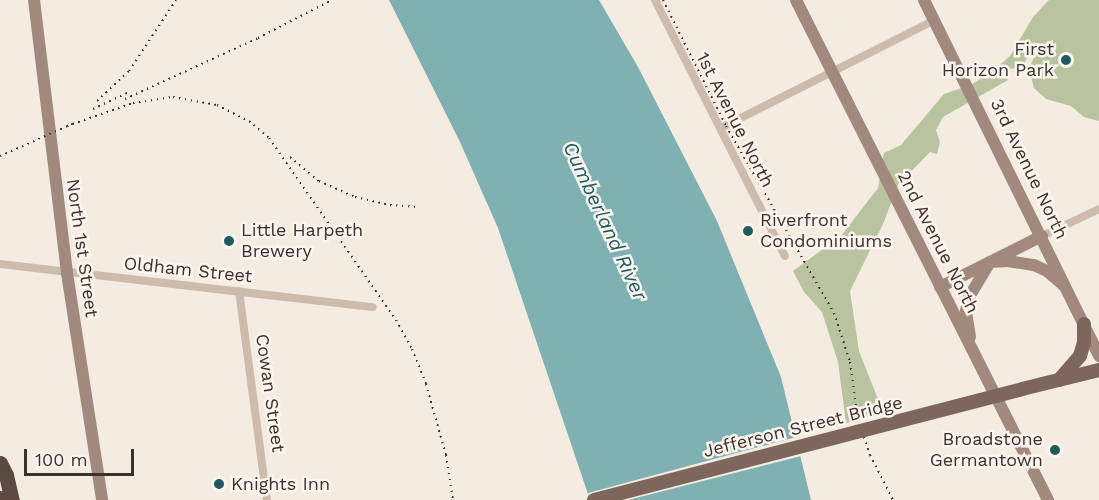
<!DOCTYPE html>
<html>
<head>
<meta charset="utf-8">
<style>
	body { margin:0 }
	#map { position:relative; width:1099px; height:500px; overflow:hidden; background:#f4ebe1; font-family:"Work Sans",sans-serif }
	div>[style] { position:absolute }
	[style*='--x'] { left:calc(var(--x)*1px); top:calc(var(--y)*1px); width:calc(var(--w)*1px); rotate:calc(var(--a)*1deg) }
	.green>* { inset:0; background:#b8c4a0 }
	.water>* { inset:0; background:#7fb0b2 }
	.pier>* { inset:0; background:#f4ebe1 }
	.street>* { height:8px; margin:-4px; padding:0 4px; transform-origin:4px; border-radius:4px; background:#cdbbac }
	.secondary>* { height:12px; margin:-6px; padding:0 6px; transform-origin:6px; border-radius:6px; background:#a18a7d }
	.primary>* { height:14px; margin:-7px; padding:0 7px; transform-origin:7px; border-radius:7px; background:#7d675c }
	.highway>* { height:15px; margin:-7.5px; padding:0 7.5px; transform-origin:7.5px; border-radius:7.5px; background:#5c4a42 }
	.rail>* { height:2px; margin-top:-1px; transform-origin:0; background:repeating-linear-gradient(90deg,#3b302b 0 1.5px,transparent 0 6px) }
	.primary-bridge>* { height:14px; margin:-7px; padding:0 7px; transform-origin:7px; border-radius:7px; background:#7d675c }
	.dots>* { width:16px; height:16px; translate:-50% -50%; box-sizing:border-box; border:3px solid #fbf5ee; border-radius:50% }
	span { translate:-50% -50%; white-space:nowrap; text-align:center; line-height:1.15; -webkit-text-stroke:5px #fbf5ee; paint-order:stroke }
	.poi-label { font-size:18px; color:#3b302b }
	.right { translate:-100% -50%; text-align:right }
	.left { translate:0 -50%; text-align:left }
	.street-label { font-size:18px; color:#3b302b }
	.water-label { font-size:20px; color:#1f5a5e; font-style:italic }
	.scale { position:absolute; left:24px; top:449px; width:110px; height:27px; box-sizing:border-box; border:3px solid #3b302b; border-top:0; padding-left:8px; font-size:18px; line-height:21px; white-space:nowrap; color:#3b302b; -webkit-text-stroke:4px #fbf5ee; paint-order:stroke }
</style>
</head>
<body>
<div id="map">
	<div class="green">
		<i style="clip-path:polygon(1049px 0,1099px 0,1099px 121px,1084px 117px,1071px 106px,1046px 99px,1034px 88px,1029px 69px,1039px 45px,1034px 42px,1023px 67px,1000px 70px,1008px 80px,943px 117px,936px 130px,940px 142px,937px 154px,930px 152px,898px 185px,883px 224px,850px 291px,859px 351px,883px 412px,846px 423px,838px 362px,822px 312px,804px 292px,793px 271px,841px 236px,878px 188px,884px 153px,901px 145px,944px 94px,971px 85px,994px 70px,1010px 56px,1033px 17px)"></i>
	</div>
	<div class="water">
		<i style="clip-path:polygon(389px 0,599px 0,638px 67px,717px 221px,781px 377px,811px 500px,590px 500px,498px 228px,460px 142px)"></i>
	</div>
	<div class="pier">
		<i style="clip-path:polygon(796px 437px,801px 456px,628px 500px,590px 500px,588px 493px)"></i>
	</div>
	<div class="street">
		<i style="--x:655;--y:0;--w:287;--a:63.1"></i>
		<i style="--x:721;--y:128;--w:240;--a:-26.8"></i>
		<i style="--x:1042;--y:236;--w:63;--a:-25.3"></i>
		<i style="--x:0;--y:264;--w:375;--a:6.6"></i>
		<i style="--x:239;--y:291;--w:211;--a:82.4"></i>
	</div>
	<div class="secondary">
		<i style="--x:34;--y:0;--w:275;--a:83.1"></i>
		<i style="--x:67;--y:273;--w:230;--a:81.2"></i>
		<i style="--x:796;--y:0;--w:560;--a:63.25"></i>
		<i style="--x:924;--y:0;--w:397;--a:63.8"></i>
		<i style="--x:940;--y:287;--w:114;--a:-26.6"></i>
		<i style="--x:970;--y:337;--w:26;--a:-99"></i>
		<i style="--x:966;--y:311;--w:14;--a:-78"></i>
		<i style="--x:969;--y:297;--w:41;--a:-59"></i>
		<i style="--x:990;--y:262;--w:18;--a:-3"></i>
		<i style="--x:1008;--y:261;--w:26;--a:9"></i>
		<i style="--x:1034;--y:265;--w:14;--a:25"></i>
		<i style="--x:1047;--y:271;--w:23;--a:41"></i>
	</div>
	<div class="primary">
		<i style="--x:1059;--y:380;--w:32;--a:-49"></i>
		<i style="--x:1080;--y:356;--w:15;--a:-74"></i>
		<i style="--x:1084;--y:342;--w:18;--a:-90"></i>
		<i style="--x:1022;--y:389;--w:79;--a:-13.9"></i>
	</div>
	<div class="highway">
		<i style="--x:0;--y:463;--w:13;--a:63"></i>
		<i style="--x:6;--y:475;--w:26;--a:77"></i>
		<i style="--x:0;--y:498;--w:2;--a:90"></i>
	</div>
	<div class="rail">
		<i style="--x:663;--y:0;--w:141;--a:63.4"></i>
		<i style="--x:726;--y:126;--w:216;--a:60"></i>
		<i style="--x:834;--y:313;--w:52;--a:71.9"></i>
		<i style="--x:850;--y:362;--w:59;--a:82.1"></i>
		<i style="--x:858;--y:420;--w:37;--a:71"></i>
		<i style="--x:870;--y:455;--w:51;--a:62.9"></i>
		<i style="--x:125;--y:99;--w:146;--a:-24.6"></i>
		<i style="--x:258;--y:38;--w:83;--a:-27.2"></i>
		<i style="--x:97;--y:101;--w:44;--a:-43.2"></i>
		<i style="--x:129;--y:71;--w:85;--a:-56.5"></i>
		<i style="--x:93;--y:109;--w:42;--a:-25.3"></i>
		<i style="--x:67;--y:126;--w:70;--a:-19.2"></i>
		<i style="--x:133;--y:103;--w:40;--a:-8.5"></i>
		<i style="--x:173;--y:97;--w:45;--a:10.3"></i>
		<i style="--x:217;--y:105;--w:36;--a:27"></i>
		<i style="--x:249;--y:121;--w:26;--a:40"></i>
		<i style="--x:269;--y:138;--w:222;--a:55.1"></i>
		<i style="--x:396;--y:320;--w:33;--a:61"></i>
		<i style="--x:412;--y:349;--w:38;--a:68"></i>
		<i style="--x:426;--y:384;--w:74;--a:74.3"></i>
		<i style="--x:446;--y:455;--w:46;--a:81.2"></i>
		<i style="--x:0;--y:156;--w:81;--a:-24"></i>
		<i style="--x:290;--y:157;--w:38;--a:40"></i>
		<i style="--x:319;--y:181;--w:39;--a:24"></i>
		<i style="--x:355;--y:197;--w:36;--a:13"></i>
		<i style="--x:390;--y:205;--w:28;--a:4"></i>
	</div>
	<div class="primary-bridge">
		<i style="--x:594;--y:500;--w:442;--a:-14.5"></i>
	</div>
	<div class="dots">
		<i style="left:1066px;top:60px;background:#1f5a5e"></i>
		<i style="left:748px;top:231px;background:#1f5a5e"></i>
		<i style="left:229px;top:241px;background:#1f5a5e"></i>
		<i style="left:1055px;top:450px;background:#1f5a5e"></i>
		<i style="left:219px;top:484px;background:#1f5a5e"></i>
	</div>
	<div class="poi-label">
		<span class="right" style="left:1054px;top:60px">First<br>Horizon Park</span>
		<span class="left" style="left:760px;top:231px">Riverfront<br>Condominiums</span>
		<span class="left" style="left:241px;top:241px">Little Harpeth<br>Brewery</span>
		<span class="right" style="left:1043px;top:450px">Broadstone<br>Germantown</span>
		<span class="left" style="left:231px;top:484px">Knights Inn</span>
	</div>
	<div class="street-label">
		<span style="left:735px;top:120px;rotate:63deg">1st Avenue North</span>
		<span style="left:1029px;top:169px;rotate:64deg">3rd Avenue North</span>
		<span style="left:938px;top:242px;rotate:63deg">2nd Avenue North</span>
		<span style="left:82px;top:248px;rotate:82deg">North 1st Street</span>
		<span style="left:188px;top:270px;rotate:6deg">Oldham Street</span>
		<span style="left:270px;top:393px;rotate:82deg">Cowan Street</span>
		<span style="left:803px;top:427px;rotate:-14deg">Jefferson Street Bridge</span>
	</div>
	<div class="water-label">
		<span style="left:605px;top:221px;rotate:65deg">Cumberland River</span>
	</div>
	<div class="scale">100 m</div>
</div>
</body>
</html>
